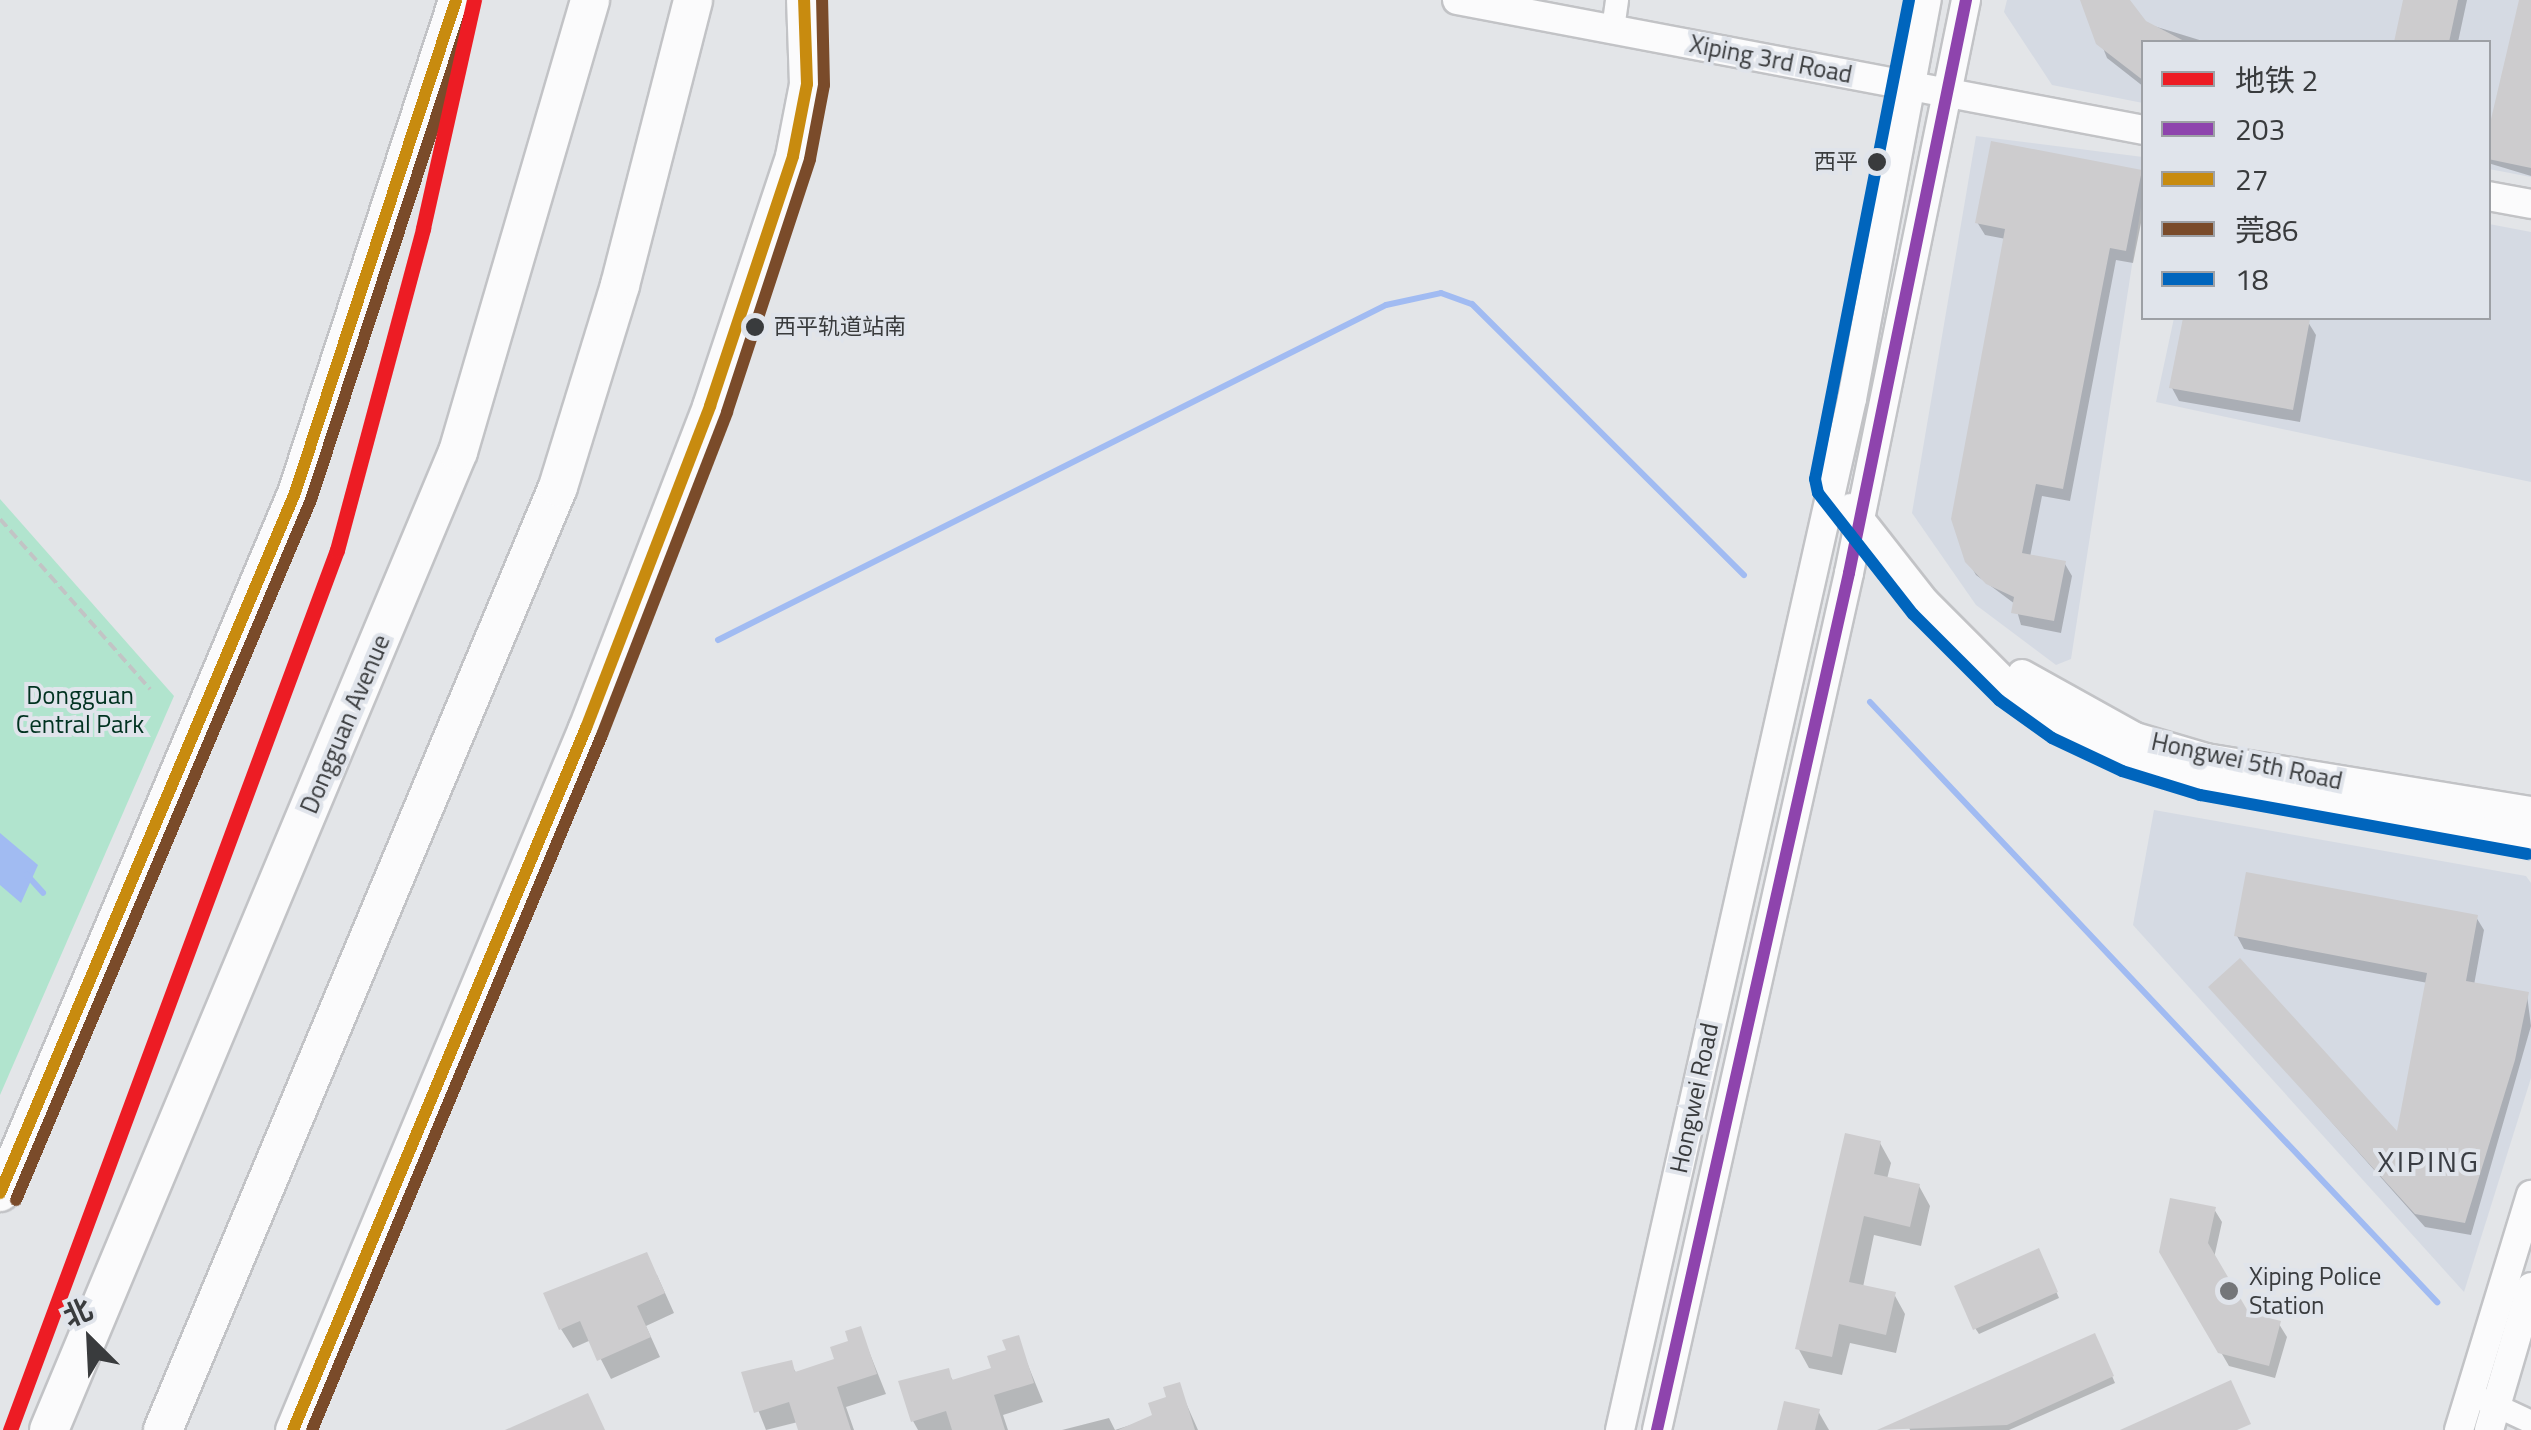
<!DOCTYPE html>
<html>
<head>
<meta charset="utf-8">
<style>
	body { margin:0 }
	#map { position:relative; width:2531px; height:1430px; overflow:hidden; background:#e3e5e8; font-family:"Titillium Web","Noto Sans SC",sans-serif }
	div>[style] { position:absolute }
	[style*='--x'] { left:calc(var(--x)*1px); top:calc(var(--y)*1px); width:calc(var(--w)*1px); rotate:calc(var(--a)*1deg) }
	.built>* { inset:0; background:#d5dae3 }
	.green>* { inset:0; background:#b1e4ce }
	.water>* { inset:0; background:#a1bbf2 }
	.shadow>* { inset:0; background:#0003 }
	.stream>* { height:6px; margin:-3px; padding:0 3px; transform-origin:3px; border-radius:3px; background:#a1bbf2 }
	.building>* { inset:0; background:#cdccce }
	.path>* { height:4px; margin-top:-2px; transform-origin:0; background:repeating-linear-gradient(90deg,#c2c4c5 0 10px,transparent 0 15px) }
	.roads { filter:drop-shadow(2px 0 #c2c3c6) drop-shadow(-2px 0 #c2c3c6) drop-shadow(0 2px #c2c3c6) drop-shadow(0 -2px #c2c3c6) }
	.minor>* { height:22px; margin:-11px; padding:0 11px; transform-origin:11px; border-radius:11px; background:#fbfbfc }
	.tertiary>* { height:28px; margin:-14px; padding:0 14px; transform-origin:14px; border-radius:14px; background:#fbfbfc }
	.primary>* { height:35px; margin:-17.5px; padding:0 17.5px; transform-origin:17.5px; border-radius:17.5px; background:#fbfbfc }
	.trunk>* { height:38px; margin:-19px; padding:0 19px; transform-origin:19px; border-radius:19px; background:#fbfbfc }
	.bus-1>* { height:12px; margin:-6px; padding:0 6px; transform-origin:6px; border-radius:6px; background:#8e44ad }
	.bus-2>* { height:12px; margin:-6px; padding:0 6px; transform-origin:6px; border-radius:6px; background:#c88b0f }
	.bus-3>* { height:12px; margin:-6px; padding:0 6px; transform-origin:6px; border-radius:6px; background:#7a4b2a }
	.bus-4>* { height:12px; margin:-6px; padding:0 6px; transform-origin:6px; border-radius:6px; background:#0065bd }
	.metro-1>* { height:15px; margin:-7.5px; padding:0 7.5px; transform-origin:7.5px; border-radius:7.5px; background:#ed1c24 }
	.dots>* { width:28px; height:28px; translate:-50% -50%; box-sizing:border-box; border:5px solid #e0e4eb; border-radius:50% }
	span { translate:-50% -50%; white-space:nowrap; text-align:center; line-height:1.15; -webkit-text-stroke:8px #e0e4eb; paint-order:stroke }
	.bus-label { font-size:22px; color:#393b3d }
	.right { translate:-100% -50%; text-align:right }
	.left { translate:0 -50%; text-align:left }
	.street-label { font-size:25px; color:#393b3d }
	.park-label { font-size:25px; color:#013220 }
	.poi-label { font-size:25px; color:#393b3d }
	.quarter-label { font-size:30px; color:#3a3d43; letter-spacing:2.5px }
	.legend { position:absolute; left:2141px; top:40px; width:350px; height:280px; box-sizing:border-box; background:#e0e4eb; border:2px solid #9da0a5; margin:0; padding:12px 18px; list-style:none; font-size:30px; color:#393b3d }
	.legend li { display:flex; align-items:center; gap:20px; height:50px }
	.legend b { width:50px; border:2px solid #9da0a5 }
	.north { position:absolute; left:40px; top:1290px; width:100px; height:100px; -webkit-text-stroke:8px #e0e4eb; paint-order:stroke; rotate:336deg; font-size:28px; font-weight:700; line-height:40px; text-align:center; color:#393b3d }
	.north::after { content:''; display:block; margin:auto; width:35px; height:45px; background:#393b3d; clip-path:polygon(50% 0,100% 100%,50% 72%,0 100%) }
</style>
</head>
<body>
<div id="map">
	<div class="built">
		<i style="clip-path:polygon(2007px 0,2531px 0,2531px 177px,2489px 169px,2488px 42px,2144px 42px,2143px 103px,2052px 85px,2004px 12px)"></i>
		<i style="clip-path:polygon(1976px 136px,2143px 157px,2143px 194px,2071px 659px,2056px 665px,1976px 605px,1912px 513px)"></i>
		<i style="clip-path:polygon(2489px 224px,2531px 232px,2531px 482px,2156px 402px,2174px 318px,2488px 318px)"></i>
		<i style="clip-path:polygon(2154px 810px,2526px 876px,2531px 883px,2531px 1078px,2464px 1292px,2133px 925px)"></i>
	</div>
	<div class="green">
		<i style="clip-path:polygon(0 499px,174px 696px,0 1095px)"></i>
	</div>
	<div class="water">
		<i style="clip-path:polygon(0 833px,38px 865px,21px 903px,0 885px)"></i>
	</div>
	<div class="shadow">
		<i style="clip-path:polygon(2084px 0,2129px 0,2144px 23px,2206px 42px,2144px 42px,2144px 87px,2107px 58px)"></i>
		<i style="clip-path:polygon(2406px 0,2467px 0,2458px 42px,2397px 42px)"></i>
		<i style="clip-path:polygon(2520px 0,2531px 0,2531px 176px,2488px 163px)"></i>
		<i style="clip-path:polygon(2141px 172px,2144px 208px,2133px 263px,2116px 260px,2070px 501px,2042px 496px,2030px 557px,2065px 564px,2072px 576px,2061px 633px,2021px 625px,2015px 604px,1976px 575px,1968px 561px,2006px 239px,1985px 235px,1977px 222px)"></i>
		<i style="clip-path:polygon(2185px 318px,2308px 322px,2316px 335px,2300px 422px,2179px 401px,2172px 388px)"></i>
		<i style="clip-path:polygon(2476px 917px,2484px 930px,2474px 985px,2527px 995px,2531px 1026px,2471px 1235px,2425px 1227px,2211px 987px,2398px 1137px,2428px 983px,2244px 949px,2237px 936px)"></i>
		<i style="clip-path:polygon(1880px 1143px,1891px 1163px,1887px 1179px,1919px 1186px,1930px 1206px,1921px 1246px,1874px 1235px,1863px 1287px,1894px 1294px,1905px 1314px,1896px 1353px,1850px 1343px,1842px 1375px,1809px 1368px,1798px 1348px)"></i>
		<i style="clip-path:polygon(2214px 1209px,2222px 1222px,2214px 1258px,2248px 1315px,2279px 1324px,2287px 1337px,2275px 1378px,2229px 1366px,2162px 1251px)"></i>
		<i style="clip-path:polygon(2041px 1257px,2059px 1298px,1979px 1334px,1975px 1328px)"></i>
		<i style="clip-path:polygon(657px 1275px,674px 1313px,646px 1326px,660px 1357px,611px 1379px,591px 1340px,573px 1348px,561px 1329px)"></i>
		<i style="clip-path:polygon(860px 1329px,886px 1394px,846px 1407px,854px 1430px,800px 1430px,798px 1422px,766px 1430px,744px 1374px,790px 1363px,797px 1374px,837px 1361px)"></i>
		<i style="clip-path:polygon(1017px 1338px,1043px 1402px,1003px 1415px,1008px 1430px,918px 1430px,913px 1421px,947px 1371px,954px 1382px,994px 1370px)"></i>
		<i style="clip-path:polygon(2097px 1341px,2115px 1383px,2009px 1430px,1910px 1430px,1906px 1420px)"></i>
		<i style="clip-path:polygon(1178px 1385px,1198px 1430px,1062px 1430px,1109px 1418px,1115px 1430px,1155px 1417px)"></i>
		<i style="clip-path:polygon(1818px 1411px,1829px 1430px,1779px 1430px)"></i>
	</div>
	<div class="stream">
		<i style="--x:718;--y:640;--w:747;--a:-26.63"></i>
		<i style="--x:1386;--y:305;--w:56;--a:-12.3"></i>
		<i style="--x:1441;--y:293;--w:33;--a:20"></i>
		<i style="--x:1472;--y:304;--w:384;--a:44.9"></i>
		<i style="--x:1870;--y:702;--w:826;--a:46.62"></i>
		<i style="--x:27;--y:875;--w:24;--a:48"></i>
	</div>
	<div class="building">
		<i style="clip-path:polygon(2080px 0,2130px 0,2146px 21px,2186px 42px,2144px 42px,2144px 81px,2096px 44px)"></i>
		<i style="clip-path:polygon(2403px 0,2458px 0,2449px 42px,2394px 42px)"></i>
		<i style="clip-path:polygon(2519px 0,2531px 0,2531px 168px,2488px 159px,2488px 132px)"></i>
		<i style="clip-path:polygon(1991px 141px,2142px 170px,2126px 251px,2110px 248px,2063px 489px,2036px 484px,2022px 553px,2066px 561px,2054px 621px,2011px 613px,2014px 597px,1986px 584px,1965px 562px,1951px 519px,2005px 229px,1975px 223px)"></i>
		<i style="clip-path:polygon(2183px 318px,2310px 319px,2293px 410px,2169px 388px)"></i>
		<i style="clip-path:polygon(2246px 872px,2478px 915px,2466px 981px,2529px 992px,2515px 1060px,2465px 1223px,2415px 1214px,2208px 987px,2240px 958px,2397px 1131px,2427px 973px,2234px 936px)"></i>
		<i style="clip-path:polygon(1845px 1133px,1881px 1141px,1874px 1174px,1920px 1184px,1910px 1227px,1864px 1216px,1849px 1282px,1896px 1292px,1886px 1335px,1839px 1324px,1832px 1357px,1795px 1349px)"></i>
		<i style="clip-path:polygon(2170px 1198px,2216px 1207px,2208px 1243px,2249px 1313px,2281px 1321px,2269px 1366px,2218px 1353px,2159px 1252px)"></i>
		<i style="clip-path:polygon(2039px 1248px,2058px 1292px,1973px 1330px,1954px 1286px)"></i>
		<i style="clip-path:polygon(647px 1252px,665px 1293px,637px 1306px,651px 1337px,597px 1361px,580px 1321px,559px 1330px,543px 1293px)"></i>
		<i style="clip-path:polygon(861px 1326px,877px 1374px,837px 1387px,851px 1430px,798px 1430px,789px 1402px,754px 1413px,741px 1372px,792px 1360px,795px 1372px,834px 1359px,830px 1347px,848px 1341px,845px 1331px)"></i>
		<i style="clip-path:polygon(2095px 1333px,2114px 1376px,2007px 1425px,1877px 1430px)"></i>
		<i style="clip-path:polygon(1019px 1335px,1034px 1383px,994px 1395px,1005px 1430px,952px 1430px,946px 1411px,911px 1422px,898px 1381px,949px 1368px,952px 1380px,991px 1368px,987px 1356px,1006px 1350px,1002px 1340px)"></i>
		<i style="clip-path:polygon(2231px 1380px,2251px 1424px,2237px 1430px,2120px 1430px)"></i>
		<i style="clip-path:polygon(1180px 1382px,1195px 1430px,1118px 1430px,1152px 1415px,1148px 1403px,1166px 1397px,1163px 1387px)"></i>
		<i style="clip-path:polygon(588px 1393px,605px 1430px,505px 1430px)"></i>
		<i style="clip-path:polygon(1784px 1401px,1820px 1409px,1815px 1430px,1777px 1430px)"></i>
	</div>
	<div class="path">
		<i style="--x:0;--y:519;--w:227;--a:48.6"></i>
	</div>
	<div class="roads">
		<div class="minor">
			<i style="--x:1613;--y:29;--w:29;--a:-82"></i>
			<i style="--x:2484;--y:1400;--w:52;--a:25.1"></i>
		</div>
		<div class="tertiary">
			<i style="--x:1457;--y:0;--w:699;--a:10.72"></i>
			<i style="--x:2488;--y:196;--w:44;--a:10.5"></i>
			<i style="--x:1851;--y:508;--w:120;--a:51.8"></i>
			<i style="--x:1925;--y:602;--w:120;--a:45"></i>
			<i style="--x:2010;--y:687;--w:60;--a:35.5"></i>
			<i style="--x:2059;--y:722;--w:75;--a:25.2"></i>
			<i style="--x:2127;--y:754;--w:82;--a:17.1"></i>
			<i style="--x:2205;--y:778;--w:331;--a:10.3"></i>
			<i style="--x:2022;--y:674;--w:129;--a:29.1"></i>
			<i style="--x:2135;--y:737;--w:74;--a:16.5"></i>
			<i style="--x:2206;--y:758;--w:329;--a:9.3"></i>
			<i style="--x:1620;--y:1430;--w:1057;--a:-77.32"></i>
			<i style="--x:1852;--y:399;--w:406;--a:-79.4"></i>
			<i style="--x:1657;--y:1430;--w:878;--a:-77.37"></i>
			<i style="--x:1849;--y:573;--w:585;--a:-78.46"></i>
			<i style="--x:2459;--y:1430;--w:246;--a:-73"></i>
			<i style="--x:2489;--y:1430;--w:149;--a:-73.6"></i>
		</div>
		<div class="primary">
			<i style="--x:0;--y:1193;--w:760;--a:-67.15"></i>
			<i style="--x:295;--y:493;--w:519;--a:-71.91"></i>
			<i style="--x:293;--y:1430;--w:761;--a:-67.35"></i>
			<i style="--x:586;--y:728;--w:345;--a:-68.9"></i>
			<i style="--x:710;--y:406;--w:263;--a:-71.6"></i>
			<i style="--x:793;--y:156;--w:73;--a:-79"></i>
			<i style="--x:807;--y:84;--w:84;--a:-92"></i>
		</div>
		<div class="trunk">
			<i style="--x:49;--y:1430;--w:1060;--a:-67.31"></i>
			<i style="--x:458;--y:452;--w:471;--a:-73.7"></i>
			<i style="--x:163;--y:1430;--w:1022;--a:-67.27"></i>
			<i style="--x:558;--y:487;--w:211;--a:-72.9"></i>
			<i style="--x:620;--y:285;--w:294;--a:-75.6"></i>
		</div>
	</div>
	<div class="bus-1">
		<i style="--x:1657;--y:1430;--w:878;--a:-77.37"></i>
		<i style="--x:1849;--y:573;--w:585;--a:-78.46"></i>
	</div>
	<div class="bus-2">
		<i style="--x:0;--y:1193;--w:760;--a:-67.15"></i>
		<i style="--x:295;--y:493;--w:519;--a:-71.91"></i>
		<i style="--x:293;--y:1430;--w:761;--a:-67.35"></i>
		<i style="--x:586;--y:728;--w:345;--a:-68.9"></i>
		<i style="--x:710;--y:406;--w:263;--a:-71.6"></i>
		<i style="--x:793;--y:156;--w:73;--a:-79"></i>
		<i style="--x:807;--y:84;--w:84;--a:-92"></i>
	</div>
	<div class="bus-3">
		<i style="--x:16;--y:1200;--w:760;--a:-67.15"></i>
		<i style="--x:311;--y:500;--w:521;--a:-71.88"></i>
		<i style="--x:312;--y:1430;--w:753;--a:-67.35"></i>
		<i style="--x:602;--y:735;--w:346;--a:-68.8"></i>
		<i style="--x:727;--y:412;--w:266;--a:-71.8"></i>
		<i style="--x:810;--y:159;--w:75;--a:-79.3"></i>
		<i style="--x:824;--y:85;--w:85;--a:-91.3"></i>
	</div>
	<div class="bus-4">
		<i style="--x:1909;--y:0;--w:488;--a:101.1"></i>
		<i style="--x:1815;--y:479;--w:14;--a:78"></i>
		<i style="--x:1818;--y:493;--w:154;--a:51.9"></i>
		<i style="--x:1913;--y:614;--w:122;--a:45"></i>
		<i style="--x:1999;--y:700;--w:65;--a:35.6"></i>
		<i style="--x:2052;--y:738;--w:77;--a:25.2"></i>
		<i style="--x:2122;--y:771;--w:82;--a:17.1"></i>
		<i style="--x:2200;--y:795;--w:333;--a:10.2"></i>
	</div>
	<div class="metro-1">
		<i style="--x:10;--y:1430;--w:939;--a:-69.62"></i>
		<i style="--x:337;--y:550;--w:333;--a:-75"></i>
		<i style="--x:423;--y:228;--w:234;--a:-77.4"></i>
	</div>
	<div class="dots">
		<i style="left:1877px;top:162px;background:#393b3d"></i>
		<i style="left:755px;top:327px;background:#393b3d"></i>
		<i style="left:2229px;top:1291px;background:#747679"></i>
	</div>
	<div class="bus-label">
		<span class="right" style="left:1858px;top:162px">西平</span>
		<span class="left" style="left:774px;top:327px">西平轨道站南</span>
	</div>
	<div class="street-label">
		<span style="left:1771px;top:59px;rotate:11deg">Xiping 3rd Road</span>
		<span style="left:345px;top:724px;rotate:-67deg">Dongguan Avenue</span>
		<span style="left:2247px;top:761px;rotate:12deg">Hongwei 5th Road</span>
		<span style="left:1694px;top:1098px;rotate:-78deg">Hongwei Road</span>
	</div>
	<div class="park-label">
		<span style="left:80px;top:710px">Dongguan<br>Central Park</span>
	</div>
	<div class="poi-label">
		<span class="left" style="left:2249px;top:1291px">Xiping Police<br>Station</span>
	</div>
	<div class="quarter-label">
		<span style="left:2429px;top:1161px">XIPING</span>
	</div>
	<ul class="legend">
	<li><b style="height:12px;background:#ed1c24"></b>地铁 2</li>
	<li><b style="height:12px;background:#8e44ad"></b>203</li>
	<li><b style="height:12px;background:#c88b0f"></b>27</li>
	<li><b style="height:12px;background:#7a4b2a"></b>莞86</li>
	<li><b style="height:12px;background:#0065bd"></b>18</li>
	</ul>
	<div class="north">北</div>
</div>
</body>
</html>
